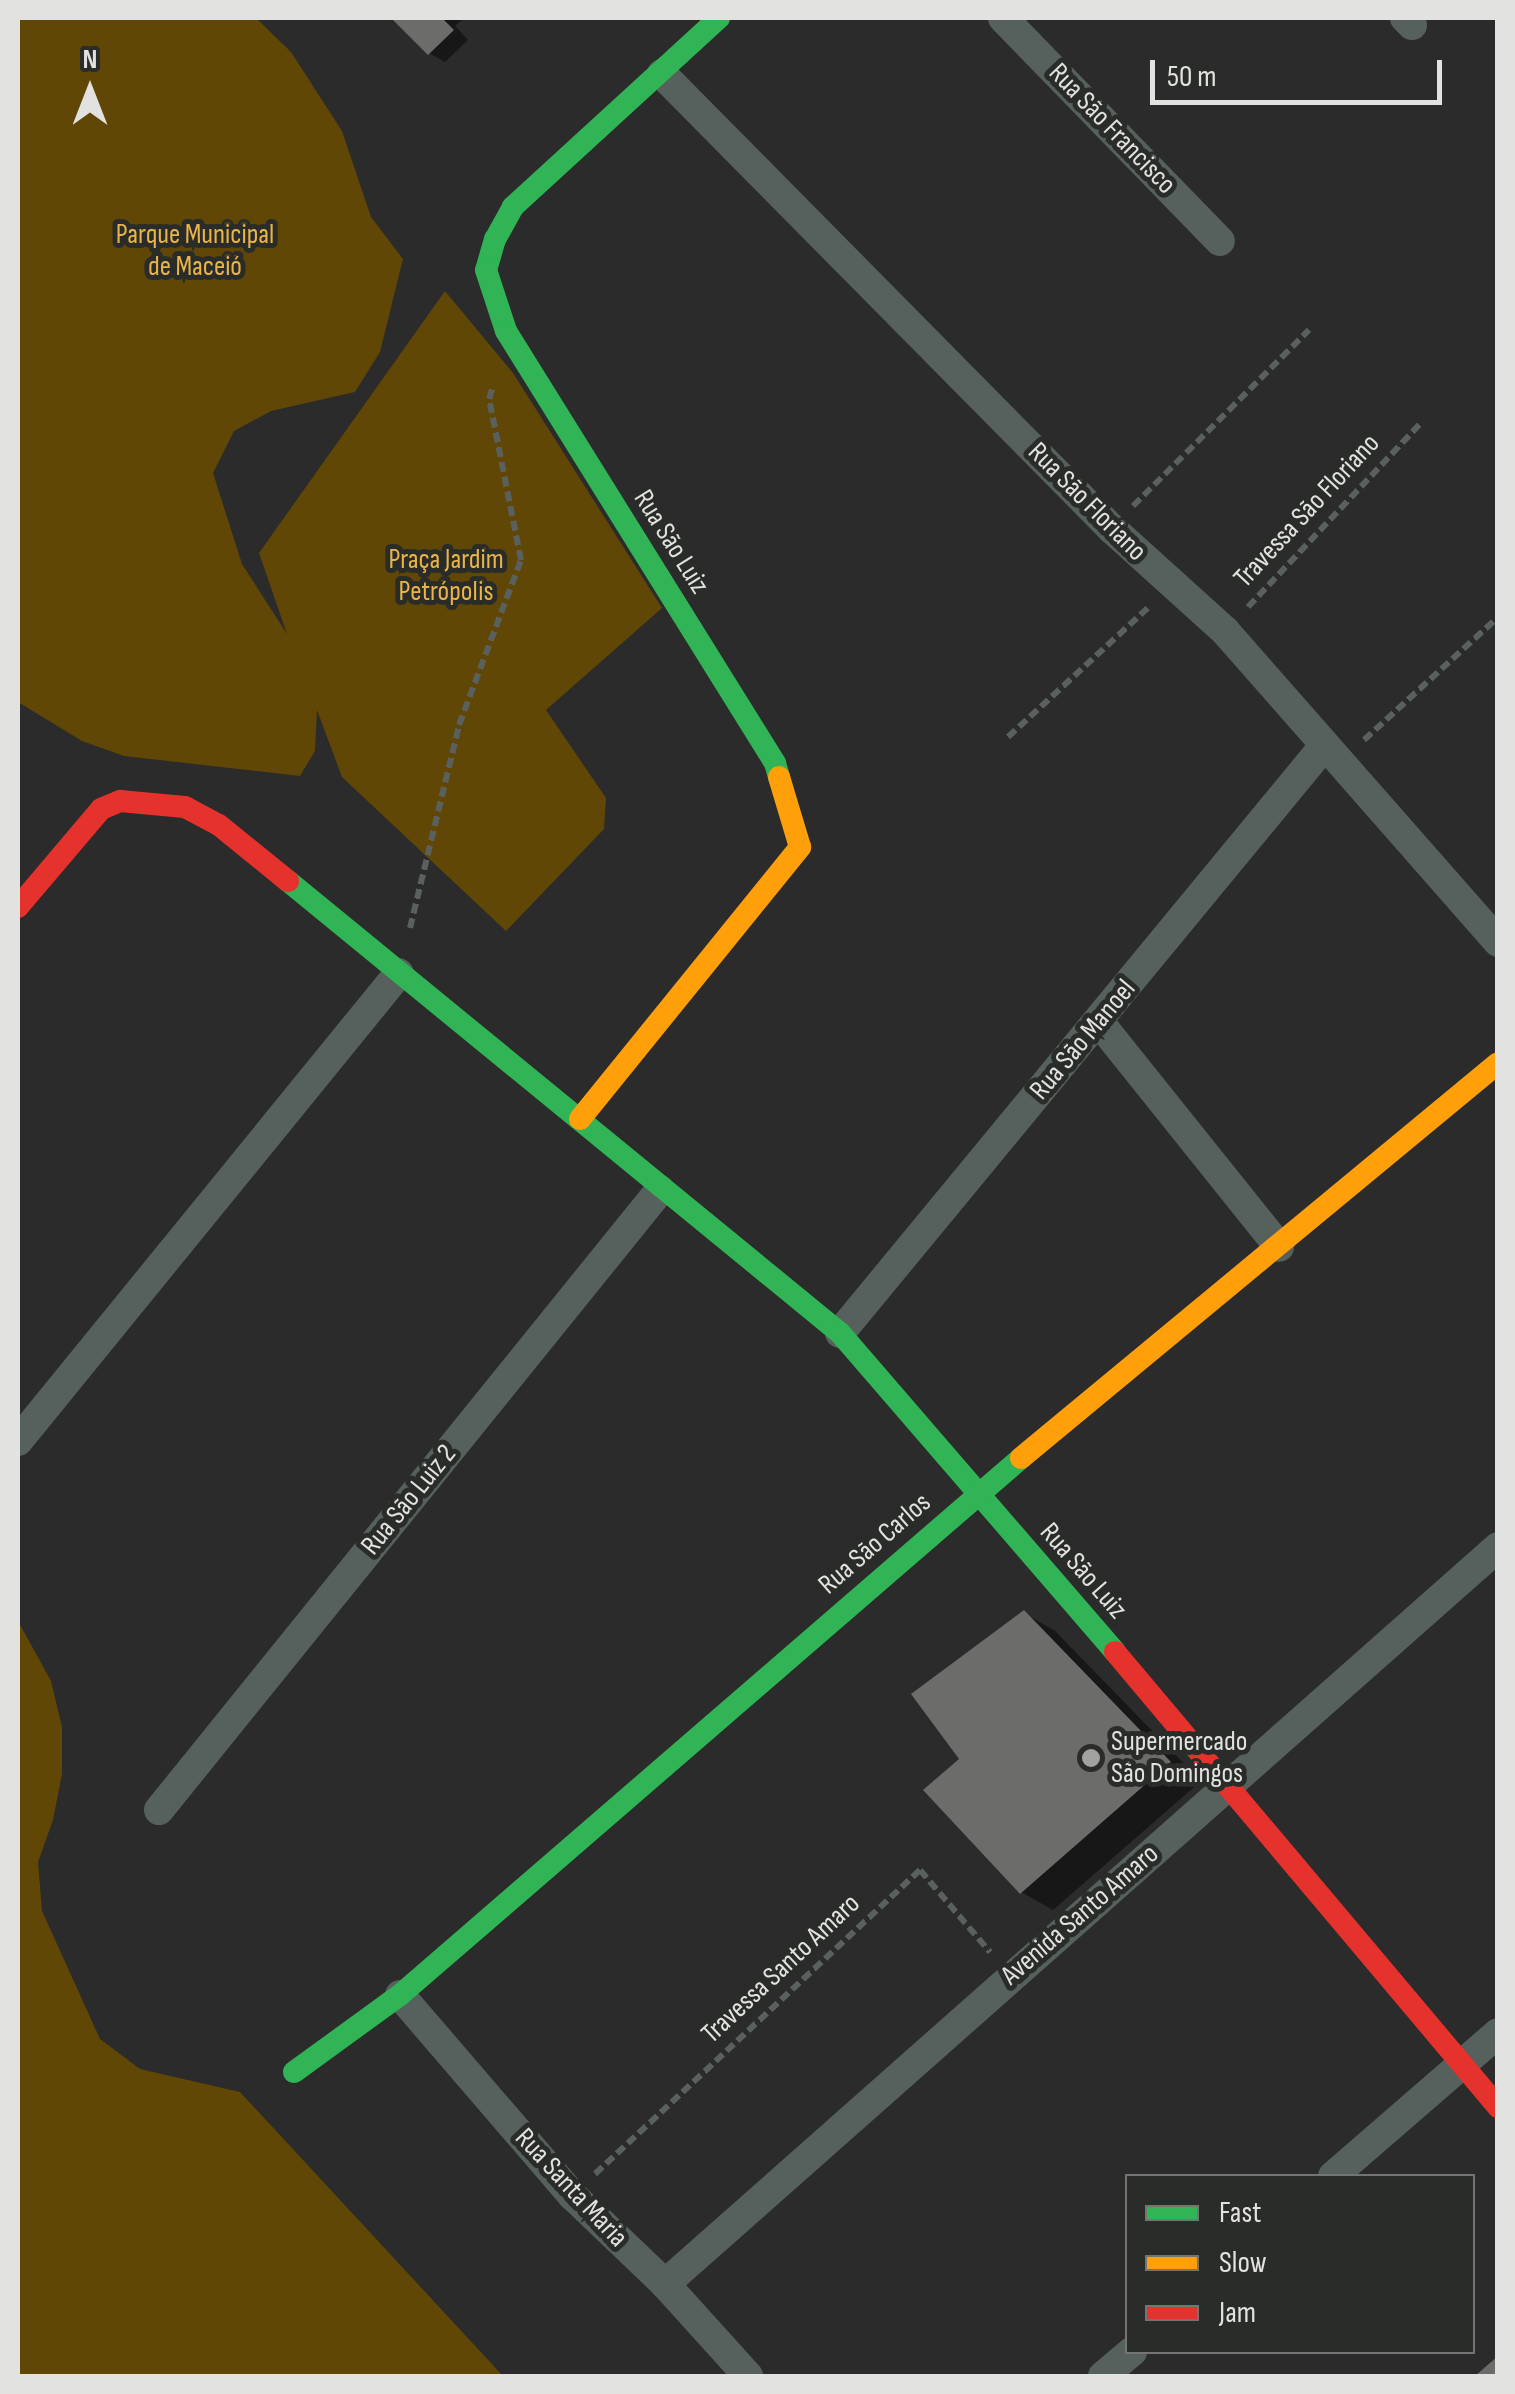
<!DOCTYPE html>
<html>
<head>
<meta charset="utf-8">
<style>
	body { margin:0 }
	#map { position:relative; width:1515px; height:2394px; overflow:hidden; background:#2a2b2a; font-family:"Sofia Sans Condensed",sans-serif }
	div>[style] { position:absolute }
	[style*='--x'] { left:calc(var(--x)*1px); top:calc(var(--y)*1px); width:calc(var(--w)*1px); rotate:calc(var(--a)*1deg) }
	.green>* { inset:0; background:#604706 }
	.shadow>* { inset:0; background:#0007 }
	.building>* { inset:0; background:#6c6c6b }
	.path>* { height:6px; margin-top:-3px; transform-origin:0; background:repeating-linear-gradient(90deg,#59605d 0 10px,transparent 0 15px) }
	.street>* { height:30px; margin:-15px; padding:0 15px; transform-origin:15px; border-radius:15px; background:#56615d }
	.fast>* { height:22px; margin:-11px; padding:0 11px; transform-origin:11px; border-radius:11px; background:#30b455 }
	.slow>* { height:22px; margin:-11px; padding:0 11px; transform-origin:11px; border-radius:11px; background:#ff9f0a }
	.jam>* { height:22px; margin:-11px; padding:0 11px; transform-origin:11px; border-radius:11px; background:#e5322d }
	.dots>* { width:28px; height:28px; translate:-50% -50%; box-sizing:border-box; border:5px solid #2a2c29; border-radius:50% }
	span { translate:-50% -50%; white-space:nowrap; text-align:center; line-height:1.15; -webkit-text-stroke:10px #2a2c29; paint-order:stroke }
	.street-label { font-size:28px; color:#e2e3e1 }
	.park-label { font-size:28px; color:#eab546 }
	.poi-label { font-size:28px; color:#e2e3e1 }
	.left { translate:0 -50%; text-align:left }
	.frame { position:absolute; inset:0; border:20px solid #e2e3e1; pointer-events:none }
	.legend { position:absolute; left:1125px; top:2174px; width:350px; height:180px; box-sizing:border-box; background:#2a2c29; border:2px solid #747573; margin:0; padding:12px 18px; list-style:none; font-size:30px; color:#e2e3e1 }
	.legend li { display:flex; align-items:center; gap:20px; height:50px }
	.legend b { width:50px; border:2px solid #747573 }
	.north { position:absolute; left:40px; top:40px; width:100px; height:100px; -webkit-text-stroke:8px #2a2c29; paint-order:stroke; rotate:0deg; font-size:28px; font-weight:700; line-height:40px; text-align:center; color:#e2e3e1 }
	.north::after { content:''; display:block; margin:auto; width:35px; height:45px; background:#e2e3e1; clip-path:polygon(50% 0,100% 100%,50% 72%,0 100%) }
	.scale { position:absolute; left:1150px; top:60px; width:292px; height:45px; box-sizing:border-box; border:5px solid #e2e3e1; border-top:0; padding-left:12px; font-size:30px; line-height:35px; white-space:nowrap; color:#e2e3e1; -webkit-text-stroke:8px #2a2c29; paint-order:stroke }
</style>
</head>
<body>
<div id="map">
	<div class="green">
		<i style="clip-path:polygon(18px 18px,256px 18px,291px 52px,342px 131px,371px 217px,403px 259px,380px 352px,355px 392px,271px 411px,234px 431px,213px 473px,242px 564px,287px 634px,259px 553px,445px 291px,513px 373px,662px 608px,546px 710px,606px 798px,604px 829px,506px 931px,342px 777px,317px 710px,315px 751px,300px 776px,124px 756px,82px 741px,18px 702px)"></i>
		<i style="clip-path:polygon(18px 1621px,51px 1681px,62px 1727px,62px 1774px,53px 1820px,38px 1862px,42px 1911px,100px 2039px,140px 2069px,240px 2092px,503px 2376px,18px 2376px)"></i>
	</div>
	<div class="shadow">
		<i style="clip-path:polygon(395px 18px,464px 18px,455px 26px,468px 40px,445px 62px,429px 53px)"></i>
		<i style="clip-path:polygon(1024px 1613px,1055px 1631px,1201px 1781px,1053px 1910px,1021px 1892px,963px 1759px)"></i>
	</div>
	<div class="building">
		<i style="clip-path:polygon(391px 18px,442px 18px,454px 30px,428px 55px)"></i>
		<i style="clip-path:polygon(1024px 1610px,1171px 1762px,1020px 1894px,923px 1790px,959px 1759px,911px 1694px)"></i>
		<i style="clip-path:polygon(1498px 2356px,1498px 2376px,1475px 2376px)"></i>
	</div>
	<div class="path">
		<i style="--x:1133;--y:506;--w:249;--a:-45"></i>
		<i style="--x:1248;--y:607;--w:254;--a:-46.8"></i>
		<i style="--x:1008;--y:737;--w:192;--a:-42.7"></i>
		<i style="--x:1364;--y:740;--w:182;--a:-42.5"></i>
		<i style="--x:410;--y:928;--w:209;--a:-76.4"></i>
		<i style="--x:459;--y:725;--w:176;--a:-69.4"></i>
		<i style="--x:521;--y:560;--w:164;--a:-101.2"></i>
		<i style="--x:489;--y:399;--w:14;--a:-73"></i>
		<i style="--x:595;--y:2174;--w:445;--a:-43.1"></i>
		<i style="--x:920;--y:1870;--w:108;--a:49.5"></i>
	</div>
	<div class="street">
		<i style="--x:1003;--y:18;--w:311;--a:45.8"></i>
		<i style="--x:1405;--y:18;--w:10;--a:45"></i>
		<i style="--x:662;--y:74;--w:639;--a:45.32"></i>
		<i style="--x:1111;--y:528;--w:154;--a:42.1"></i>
		<i style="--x:1225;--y:631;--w:414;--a:48.7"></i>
		<i style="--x:1099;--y:1022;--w:288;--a:51.3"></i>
		<i style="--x:840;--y:1333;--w:761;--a:-50.49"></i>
		<i style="--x:18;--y:1441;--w:603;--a:-50.85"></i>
		<i style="--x:159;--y:1810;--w:797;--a:-51.06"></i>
		<i style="--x:400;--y:1995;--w:264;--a:49.3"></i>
		<i style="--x:572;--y:2195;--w:129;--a:43.7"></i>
		<i style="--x:665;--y:2284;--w:124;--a:47.9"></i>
		<i style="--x:1333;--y:2176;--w:218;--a:-40.9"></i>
		<i style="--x:665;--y:2284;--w:1112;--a:-41.5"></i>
		<i style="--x:1103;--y:2376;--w:38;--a:-40"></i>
	</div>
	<div class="fast">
		<i style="--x:719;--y:18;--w:280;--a:137.5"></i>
		<i style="--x:513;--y:207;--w:37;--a:119"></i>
		<i style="--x:495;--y:239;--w:32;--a:106"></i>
		<i style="--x:486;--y:270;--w:64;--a:71.8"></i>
		<i style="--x:506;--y:331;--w:509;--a:58.09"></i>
		<i style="--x:775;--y:763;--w:15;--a:74"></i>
		<i style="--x:288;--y:881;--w:713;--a:39.31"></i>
		<i style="--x:840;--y:1333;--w:421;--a:49.2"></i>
		<i style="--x:294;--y:2072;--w:131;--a:-36"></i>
		<i style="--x:400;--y:1995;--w:821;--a:-40.85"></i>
	</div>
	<div class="slow">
		<i style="--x:580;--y:1119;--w:350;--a:-51"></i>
		<i style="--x:800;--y:847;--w:73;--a:-106.7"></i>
		<i style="--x:1021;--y:1458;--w:619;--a:-39.63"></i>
	</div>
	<div class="jam">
		<i style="--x:18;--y:907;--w:128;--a:-49.7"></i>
		<i style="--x:101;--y:809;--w:21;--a:-23"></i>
		<i style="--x:120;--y:801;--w:65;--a:5.3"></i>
		<i style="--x:185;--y:807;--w:38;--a:28"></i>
		<i style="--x:219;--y:825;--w:89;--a:39.1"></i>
		<i style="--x:1115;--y:1652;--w:595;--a:49.91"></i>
	</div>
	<div class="dots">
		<i style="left:1091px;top:1758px;background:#a2a3a1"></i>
	</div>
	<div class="street-label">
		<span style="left:1112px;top:129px;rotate:46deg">Rua São Francisco</span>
		<span style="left:1087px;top:502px;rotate:45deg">Rua São Floriano</span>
		<span style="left:1307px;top:511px;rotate:-47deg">Travessa São Floriano</span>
		<span style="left:671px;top:542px;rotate:58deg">Rua São Luiz</span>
		<span style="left:1083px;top:1040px;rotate:-50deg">Rua São Manoel</span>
		<span style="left:409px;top:1500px;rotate:-51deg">Rua São Luiz 2</span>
		<span style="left:875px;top:1544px;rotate:-41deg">Rua São Carlos</span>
		<span style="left:1083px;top:1571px;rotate:49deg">Rua São Luiz</span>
		<span style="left:1080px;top:1915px;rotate:-41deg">Avenida Santo Amaro</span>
		<span style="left:781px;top:1969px;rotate:-43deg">Travessa Santo Amaro</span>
		<span style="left:571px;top:2188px;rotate:47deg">Rua Santa Maria</span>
	</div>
	<div class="park-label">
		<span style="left:195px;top:251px">Parque Municipal<br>de Maceió</span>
		<span style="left:446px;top:576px">Praça Jardim<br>Petrópolis</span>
	</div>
	<div class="poi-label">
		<span class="left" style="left:1111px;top:1758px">Supermercado<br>São Domingos</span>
	</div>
	<div class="frame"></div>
	<ul class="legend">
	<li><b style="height:12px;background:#30b455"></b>Fast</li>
	<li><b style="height:12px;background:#ff9f0a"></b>Slow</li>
	<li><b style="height:12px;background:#e5322d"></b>Jam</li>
	</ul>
	<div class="north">N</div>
	<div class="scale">50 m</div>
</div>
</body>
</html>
